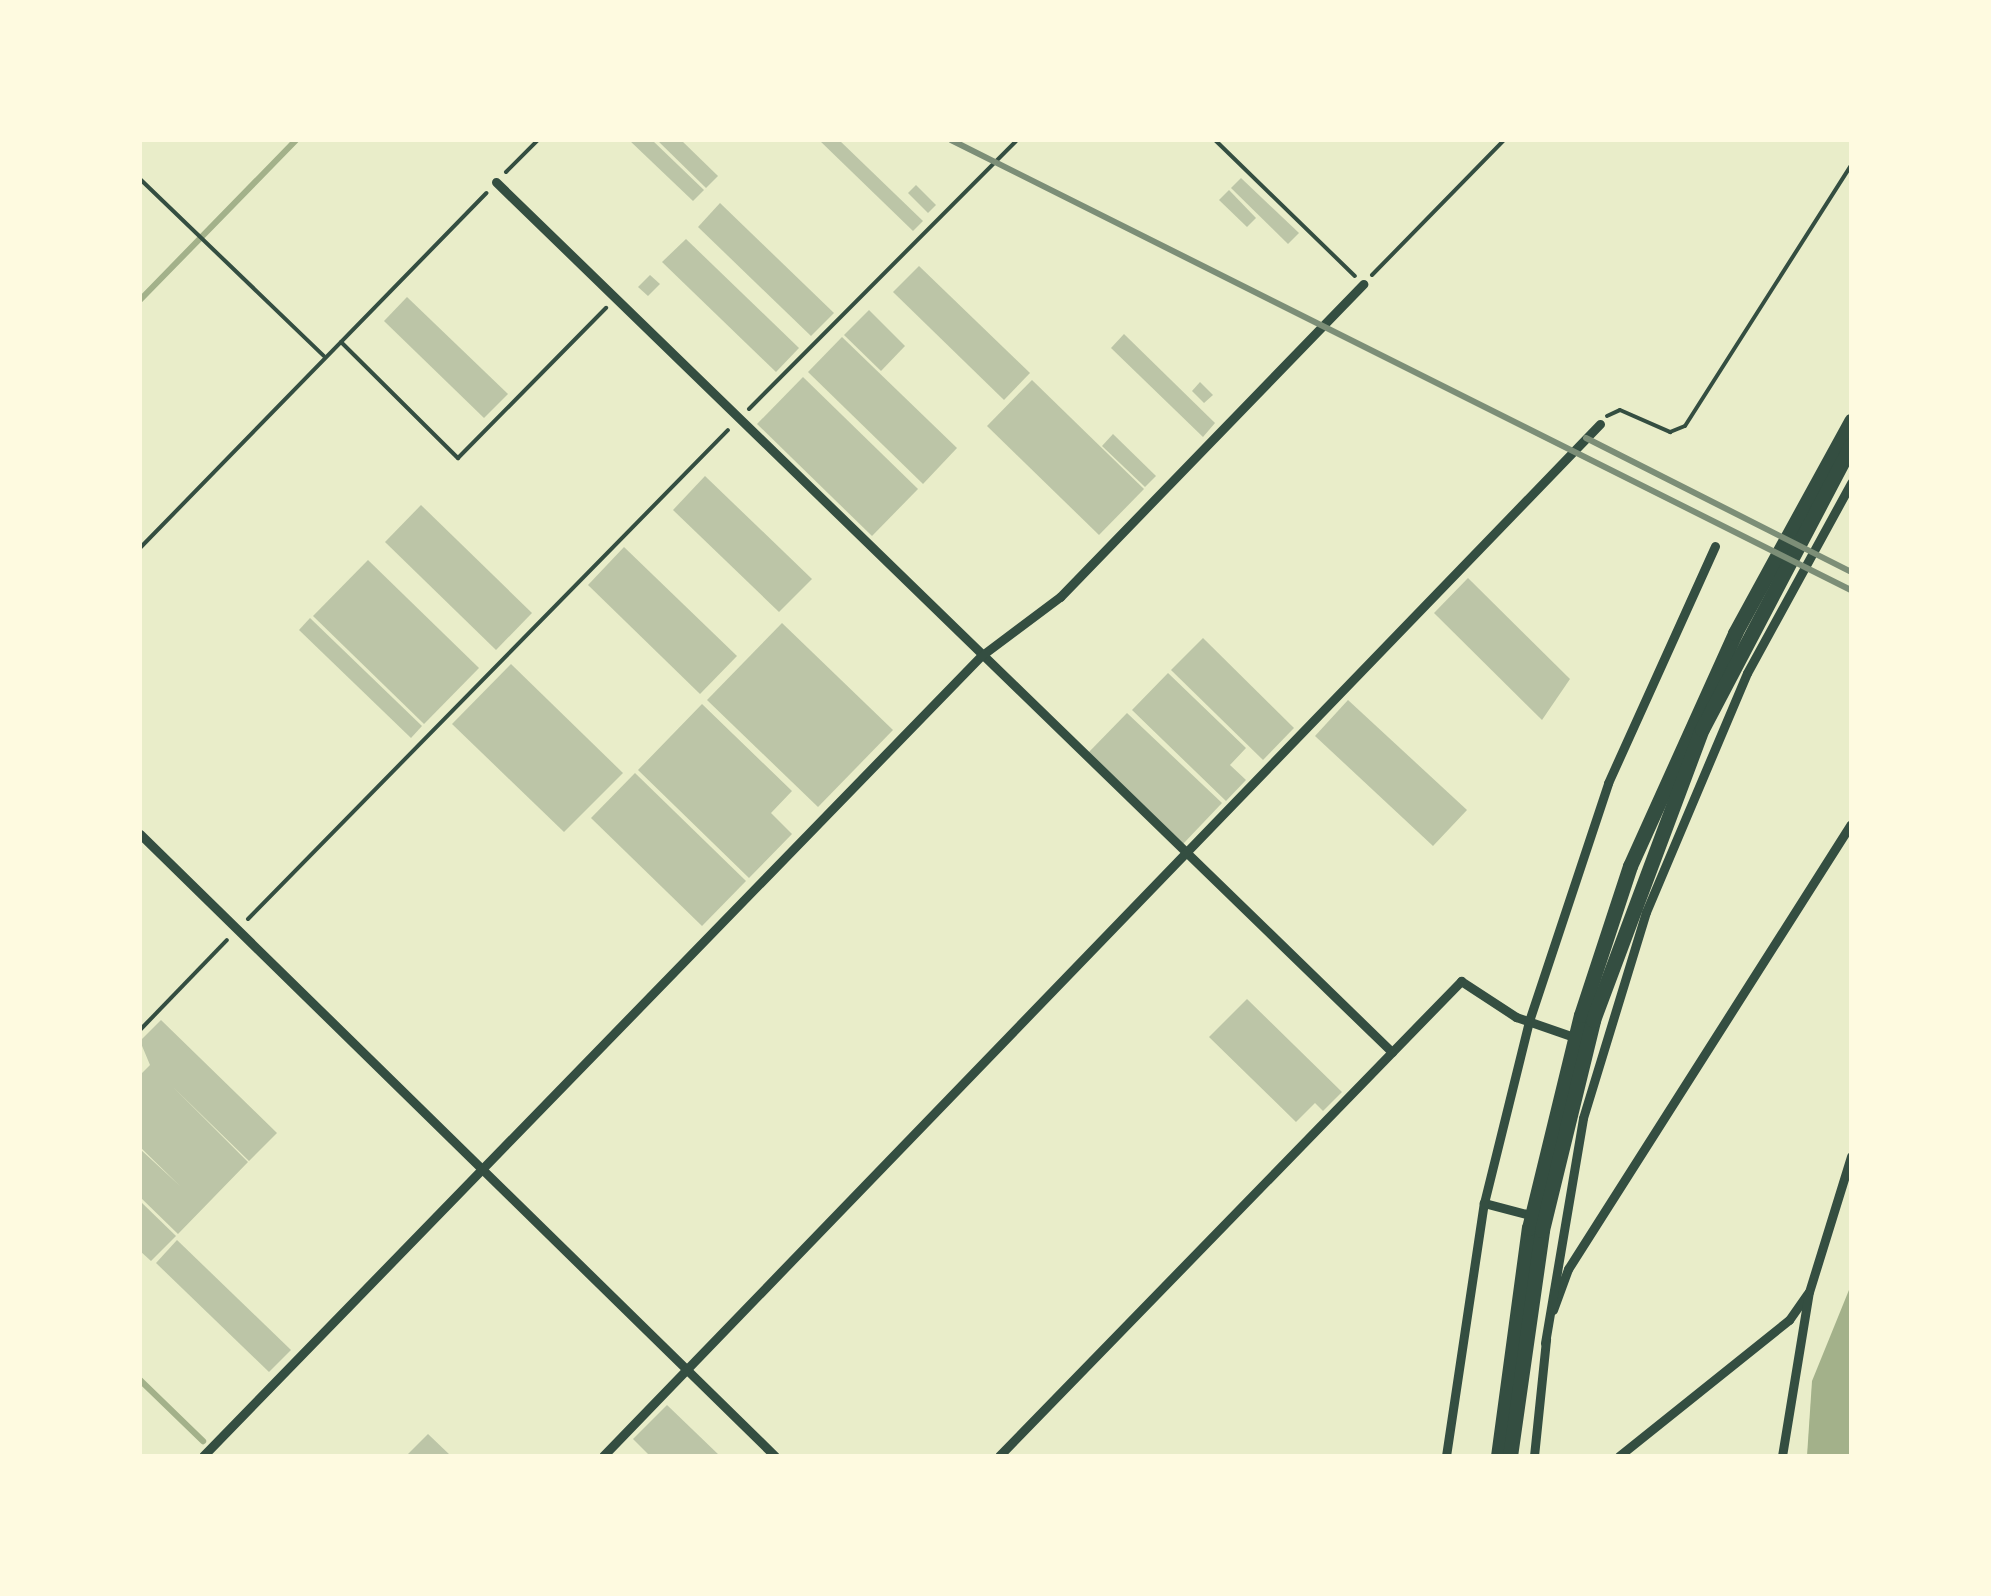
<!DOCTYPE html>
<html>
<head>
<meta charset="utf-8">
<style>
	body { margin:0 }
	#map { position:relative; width:1991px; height:1596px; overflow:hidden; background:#e9edc9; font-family:"Exo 2",sans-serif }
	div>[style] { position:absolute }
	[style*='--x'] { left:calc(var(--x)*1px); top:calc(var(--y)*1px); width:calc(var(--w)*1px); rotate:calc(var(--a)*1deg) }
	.water>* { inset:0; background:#a3b18a }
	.stream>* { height:6px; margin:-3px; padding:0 3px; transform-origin:3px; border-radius:3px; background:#a3b18a }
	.building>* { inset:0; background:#bcc5a7 }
	.path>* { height:4px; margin:-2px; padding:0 2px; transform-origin:2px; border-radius:2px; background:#344e41 }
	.minor>* { height:9px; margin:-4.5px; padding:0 4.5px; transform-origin:4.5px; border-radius:4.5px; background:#344e41 }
	.trunk>* { height:15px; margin:-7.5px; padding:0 7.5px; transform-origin:7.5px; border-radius:7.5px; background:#344e41 }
	.rail>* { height:6px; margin:-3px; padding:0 3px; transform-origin:3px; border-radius:3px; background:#7c8e77 }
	span { translate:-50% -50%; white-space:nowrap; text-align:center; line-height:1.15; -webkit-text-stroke:8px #fefae0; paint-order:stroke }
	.frame { position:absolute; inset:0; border:142px solid #fefae0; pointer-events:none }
</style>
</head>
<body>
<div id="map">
	<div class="water">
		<i style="clip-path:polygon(1851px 1285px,1851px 1456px,1807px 1456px,1812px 1381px)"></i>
	</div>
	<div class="stream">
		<i style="--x:140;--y:300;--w:223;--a:-45.7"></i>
		<i style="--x:140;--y:1380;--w:88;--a:44.1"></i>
	</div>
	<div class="building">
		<i style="clip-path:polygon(629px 140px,652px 140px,704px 190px,693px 201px)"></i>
		<i style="clip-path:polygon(657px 140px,681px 140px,718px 176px,706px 188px)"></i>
		<i style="clip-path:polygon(819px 140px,839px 140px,923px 221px,913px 231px)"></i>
		<i style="clip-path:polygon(1241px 178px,1299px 233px,1288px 244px,1231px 188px)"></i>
		<i style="clip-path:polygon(916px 185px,936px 205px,928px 213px,908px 193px)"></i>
		<i style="clip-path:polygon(1229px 190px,1256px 218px,1247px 227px,1219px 200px)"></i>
		<i style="clip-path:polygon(720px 203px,834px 313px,811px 336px,698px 227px)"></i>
		<i style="clip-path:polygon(686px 239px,799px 348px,776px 372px,662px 262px)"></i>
		<i style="clip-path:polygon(919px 266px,1030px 373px,1004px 400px,893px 292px)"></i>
		<i style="clip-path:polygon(650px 275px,660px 284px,648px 296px,638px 287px)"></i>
		<i style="clip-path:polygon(407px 297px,508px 394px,484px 418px,384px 321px)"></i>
		<i style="clip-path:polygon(869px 310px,905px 346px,881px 371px,844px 335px)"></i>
		<i style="clip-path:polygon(1124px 334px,1215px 423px,1203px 437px,1111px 348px)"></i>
		<i style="clip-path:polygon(842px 337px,957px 448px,923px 484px,808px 372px)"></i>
		<i style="clip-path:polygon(803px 377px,918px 489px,872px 536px,757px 424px)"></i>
		<i style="clip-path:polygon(1032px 380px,1144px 489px,1099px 535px,987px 426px)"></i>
		<i style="clip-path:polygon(1200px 382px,1213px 395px,1204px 403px,1192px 391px)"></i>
		<i style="clip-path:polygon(1113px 434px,1156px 476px,1145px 487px,1102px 446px)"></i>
		<i style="clip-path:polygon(705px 476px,812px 579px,779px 612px,673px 510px)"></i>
		<i style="clip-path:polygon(421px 505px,532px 613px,496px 650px,385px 542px)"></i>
		<i style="clip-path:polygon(624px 547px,737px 656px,700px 694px,588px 585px)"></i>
		<i style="clip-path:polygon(368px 560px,479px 668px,424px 724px,313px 616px)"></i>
		<i style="clip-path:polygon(1468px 578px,1570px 679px,1542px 720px,1434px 613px)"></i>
		<i style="clip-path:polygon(310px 618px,422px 726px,411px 738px,299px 630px)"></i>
		<i style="clip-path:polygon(782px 623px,893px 730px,818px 807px,707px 700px)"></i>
		<i style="clip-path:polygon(1203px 638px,1294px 728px,1263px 760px,1171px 670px)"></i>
		<i style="clip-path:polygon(511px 664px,623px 773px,564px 832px,452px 724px)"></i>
		<i style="clip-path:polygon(1168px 673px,1246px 748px,1230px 765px,1246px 780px,1226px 801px,1132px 710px)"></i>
		<i style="clip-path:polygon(1348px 700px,1467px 810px,1433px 846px,1315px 736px)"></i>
		<i style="clip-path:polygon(702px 704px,792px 791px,771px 813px,792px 834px,749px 878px,638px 770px)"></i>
		<i style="clip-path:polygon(1127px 713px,1222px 803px,1183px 844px,1088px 753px)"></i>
		<i style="clip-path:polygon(635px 773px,746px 881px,702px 926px,591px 818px)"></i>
		<i style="clip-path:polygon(1247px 999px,1342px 1092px,1323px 1111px,1315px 1103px,1296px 1122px,1209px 1037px)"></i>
		<i style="clip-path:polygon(161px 1020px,277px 1133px,249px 1161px,173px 1087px,248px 1162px,178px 1234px,140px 1197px,140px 1149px,180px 1186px,140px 1147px,140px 1075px,150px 1065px,140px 1041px)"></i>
		<i style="clip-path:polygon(140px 1201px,176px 1236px,151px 1261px,140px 1251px)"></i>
		<i style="clip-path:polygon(177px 1240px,291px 1350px,269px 1372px,156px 1263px)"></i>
		<i style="clip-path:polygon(667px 1405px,720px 1456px,650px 1456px,633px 1439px)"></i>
		<i style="clip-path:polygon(428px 1434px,451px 1456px,406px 1456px)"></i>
	</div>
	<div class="path">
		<i style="--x:1215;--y:140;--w:195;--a:44.2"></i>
		<i style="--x:506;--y:172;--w:45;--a:-45"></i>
		<i style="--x:140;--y:179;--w:255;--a:43.9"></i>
		<i style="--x:1372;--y:275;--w:189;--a:-45.6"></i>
		<i style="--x:341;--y:342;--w:165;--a:44.8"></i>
		<i style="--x:458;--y:458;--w:211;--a:-45.4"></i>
		<i style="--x:749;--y:409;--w:380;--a:-45.1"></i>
		<i style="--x:1607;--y:416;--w:14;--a:-25"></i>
		<i style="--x:1620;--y:410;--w:55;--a:23.7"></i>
		<i style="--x:1670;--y:432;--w:16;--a:-22"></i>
		<i style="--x:1685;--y:426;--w:309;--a:-57.5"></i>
		<i style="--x:140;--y:548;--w:496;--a:-45.7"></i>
		<i style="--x:248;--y:919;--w:685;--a:-45.53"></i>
		<i style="--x:140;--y:1030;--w:125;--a:-46"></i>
	</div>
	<div class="minor">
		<i style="--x:496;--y:182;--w:1249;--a:44.16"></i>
		<i style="--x:140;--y:834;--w:889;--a:44.41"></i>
		<i style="--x:1534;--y:1216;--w:52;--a:-165.4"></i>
		<i style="--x:1484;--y:1203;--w:187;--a:-76.1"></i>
		<i style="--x:1529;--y:1021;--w:251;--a:-71.6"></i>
		<i style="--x:1608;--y:783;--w:260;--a:-65.7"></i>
		<i style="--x:1553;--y:1310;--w:44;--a:-69.9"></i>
		<i style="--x:1568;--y:1269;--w:527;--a:-57.55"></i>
		<i style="--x:1545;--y:1343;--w:228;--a:-80.4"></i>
		<i style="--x:1583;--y:1118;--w:215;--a:-73"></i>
		<i style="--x:1646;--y:912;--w:259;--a:-67.1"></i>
		<i style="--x:1747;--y:673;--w:217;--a:-61.3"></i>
		<i style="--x:203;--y:1456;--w:1116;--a:-45.8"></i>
		<i style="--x:981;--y:656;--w:99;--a:-36.8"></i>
		<i style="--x:1060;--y:597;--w:436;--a:-45.9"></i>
		<i style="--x:603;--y:1456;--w:1435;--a:-45.99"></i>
		<i style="--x:999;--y:1456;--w:663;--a:-45.79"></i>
		<i style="--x:1461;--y:981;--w:66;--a:33.2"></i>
		<i style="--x:1516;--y:1017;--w:65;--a:19"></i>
		<i style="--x:1446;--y:1456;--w:256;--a:-81.5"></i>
		<i style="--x:1534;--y:1456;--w:118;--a:-84.1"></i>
		<i style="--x:1619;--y:1456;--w:218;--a:-38.7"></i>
		<i style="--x:1789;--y:1320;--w:32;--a:-55"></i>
		<i style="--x:1782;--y:1456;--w:166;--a:-80.7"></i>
		<i style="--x:1809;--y:1292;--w:142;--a:-72.8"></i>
	</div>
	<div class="trunk">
		<i style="--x:1498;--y:1456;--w:230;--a:-82.3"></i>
		<i style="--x:1529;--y:1228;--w:219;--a:-76.3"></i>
		<i style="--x:1581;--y:1015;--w:157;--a:-71.8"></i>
		<i style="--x:1630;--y:866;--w:256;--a:-65.7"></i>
		<i style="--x:1735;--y:633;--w:242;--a:-61.3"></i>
		<i style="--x:1510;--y:1456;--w:228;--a:-81.9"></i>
		<i style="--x:1542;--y:1230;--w:216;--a:-76.3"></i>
		<i style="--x:1593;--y:1020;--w:311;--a:-69.5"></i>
		<i style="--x:1702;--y:729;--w:321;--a:-62.3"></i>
	</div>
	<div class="rail">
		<i style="--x:951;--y:140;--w:1006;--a:26.57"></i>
		<i style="--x:1586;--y:438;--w:297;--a:26.8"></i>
	</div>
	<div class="frame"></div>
</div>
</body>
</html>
